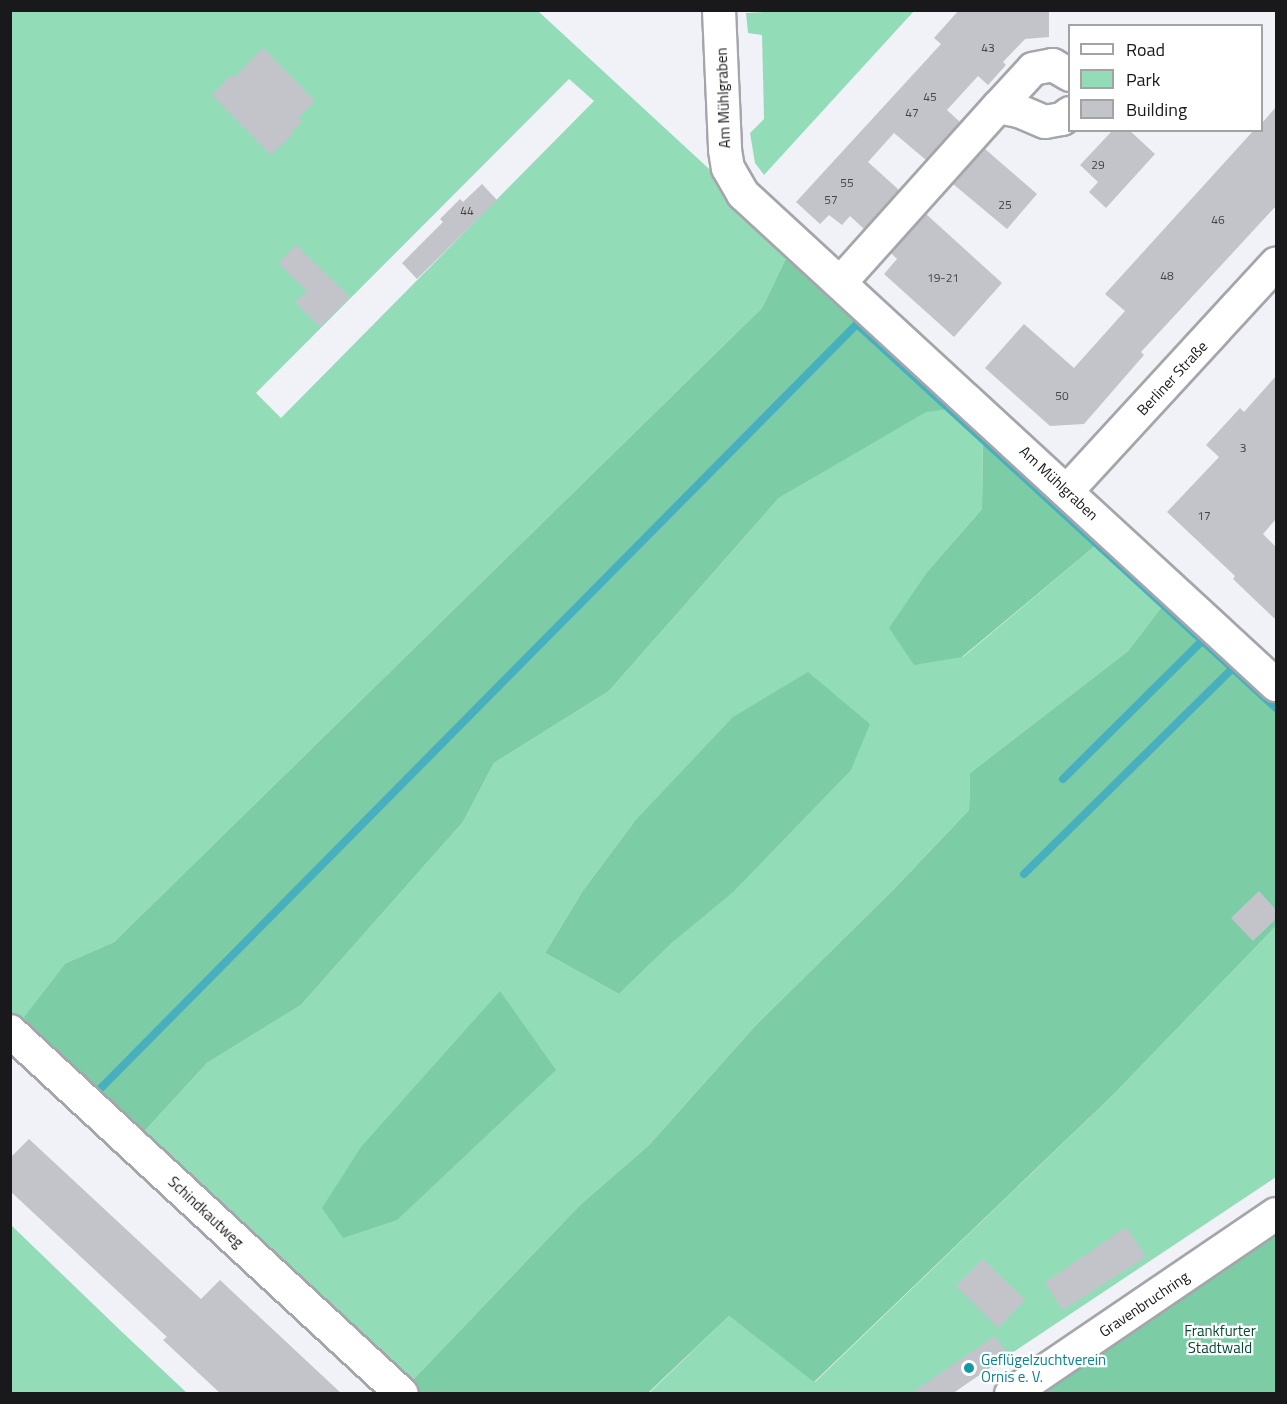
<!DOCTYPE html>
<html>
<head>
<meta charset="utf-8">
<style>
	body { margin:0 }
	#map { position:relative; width:1287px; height:1404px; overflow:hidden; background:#f1f2f8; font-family:"Titillium Web",sans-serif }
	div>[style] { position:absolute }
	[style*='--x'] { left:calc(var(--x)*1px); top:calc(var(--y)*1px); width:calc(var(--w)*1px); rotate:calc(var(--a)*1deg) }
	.green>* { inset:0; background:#92ddb8 }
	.forest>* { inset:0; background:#7ccca6 }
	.stream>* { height:8px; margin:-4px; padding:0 4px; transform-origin:4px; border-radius:4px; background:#48afbf }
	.building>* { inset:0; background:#c3c4c9 }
	.roads { filter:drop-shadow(2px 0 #a5a6ab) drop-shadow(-2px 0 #a5a6ab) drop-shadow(0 2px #a5a6ab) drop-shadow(0 -2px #a5a6ab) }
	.minor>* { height:32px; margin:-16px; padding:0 16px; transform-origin:16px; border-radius:16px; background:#fff }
	.dots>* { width:16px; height:16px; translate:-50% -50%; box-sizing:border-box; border:3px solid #fff; border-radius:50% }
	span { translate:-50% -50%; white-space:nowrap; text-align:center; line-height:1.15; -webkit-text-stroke:4.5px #fff; paint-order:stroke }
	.number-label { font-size:12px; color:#444446 }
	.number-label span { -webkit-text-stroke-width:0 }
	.street-label { font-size:15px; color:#19191b }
	.park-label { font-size:15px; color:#074b32 }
	.culture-label { font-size:15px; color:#0d838f }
	.left { translate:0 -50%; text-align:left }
	.frame { position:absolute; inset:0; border:12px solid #19191b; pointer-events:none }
	.legend { position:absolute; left:1068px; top:24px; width:195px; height:108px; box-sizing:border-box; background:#fff; border:2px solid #a3a3a4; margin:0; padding:8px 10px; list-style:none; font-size:18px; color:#19191b }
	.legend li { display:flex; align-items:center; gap:12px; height:30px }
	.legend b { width:30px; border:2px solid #a3a3a4 }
</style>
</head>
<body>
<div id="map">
	<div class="green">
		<i style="clip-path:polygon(796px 10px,914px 11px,764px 175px,755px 163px,750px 133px,764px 119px,762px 35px,748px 33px,746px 13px)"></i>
		<i style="clip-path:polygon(evenodd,10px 11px,538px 11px,720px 179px,789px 252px,762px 308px,114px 942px,66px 963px,35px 1037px,10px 1013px,10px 11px,569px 79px,594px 101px,281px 418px,256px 393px,569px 79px)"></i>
		<i style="clip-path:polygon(evenodd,958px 408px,983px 432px,982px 509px,928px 571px,963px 657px,1101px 541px,1166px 601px,1128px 651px,970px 773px,969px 810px,893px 890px,756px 1025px,649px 1145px,580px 1205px,407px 1386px,140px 1136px,207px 1063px,301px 1005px,463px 822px,494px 763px,609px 691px,779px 498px,926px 411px,958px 408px,634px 822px,674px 941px,619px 994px,545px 953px,582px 892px,634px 822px)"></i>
		<i style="clip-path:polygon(1276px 926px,1276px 1177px,952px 1393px,648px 1394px,729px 1316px,815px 1382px,1114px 1094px)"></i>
		<i style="clip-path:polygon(11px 1225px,121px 1331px,187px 1393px,11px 1393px)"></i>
	</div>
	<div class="forest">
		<i style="clip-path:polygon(789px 252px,958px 408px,926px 412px,779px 498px,609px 691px,494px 763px,463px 822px,301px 1005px,207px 1063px,140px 1136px,36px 1037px,24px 1017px,66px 963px,114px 942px,762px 308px)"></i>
		<i style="clip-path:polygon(983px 432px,1101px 541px,962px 657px,914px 665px,889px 628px,928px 571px,982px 509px)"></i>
		<i style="clip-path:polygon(1166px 601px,1276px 703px,1276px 926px,1114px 1094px,814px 1382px,729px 1316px,648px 1393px,416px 1394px,407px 1386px,580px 1205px,649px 1145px,756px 1025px,893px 890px,969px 810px,970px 773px,1128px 651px)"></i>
		<i style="clip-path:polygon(808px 672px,870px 724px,851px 770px,733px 892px,674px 941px,619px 994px,545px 953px,582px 892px,634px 822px,733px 717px)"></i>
		<i style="clip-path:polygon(500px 991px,556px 1070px,397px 1220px,343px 1238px,322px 1208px,361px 1147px)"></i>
		<i style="clip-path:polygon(1276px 1230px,1276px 1393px,1036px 1394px,1161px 1312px)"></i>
	</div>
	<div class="stream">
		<i style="--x:1063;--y:779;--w:197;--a:-44.8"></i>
		<i style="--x:1024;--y:874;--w:293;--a:-44.6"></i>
		<i style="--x:98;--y:1091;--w:1079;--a:-45.3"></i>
		<i style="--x:857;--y:324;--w:568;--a:42.5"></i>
	</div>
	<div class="building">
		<i style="clip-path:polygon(959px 10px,1049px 10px,1049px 37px,1025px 39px,1003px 62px,1006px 65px,988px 85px,978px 76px,947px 110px,960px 122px,926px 160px,894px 133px,868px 162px,899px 190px,864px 229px,850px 216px,842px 225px,829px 215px,820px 224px,796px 202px,941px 44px,934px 38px)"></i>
		<i style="clip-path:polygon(263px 48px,315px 101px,298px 118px,302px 122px,292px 131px,294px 133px,271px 155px,212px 95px,231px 75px,234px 77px)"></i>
		<i style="clip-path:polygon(1276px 107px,1276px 206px,1141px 352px,1144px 355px,1084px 424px,1050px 426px,985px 368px,1024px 324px,1074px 368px,1125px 311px,1105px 294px,1254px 130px,1262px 130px,1262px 123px)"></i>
		<i style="clip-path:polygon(1113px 130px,1129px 130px,1155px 154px,1106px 208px,1089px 192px,1098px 182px,1080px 165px)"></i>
		<i style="clip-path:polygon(985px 149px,1037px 194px,1007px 229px,953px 184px)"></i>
		<i style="clip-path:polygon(482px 184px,497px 200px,417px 279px,402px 263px,443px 222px,440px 219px,460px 199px,463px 202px)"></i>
		<i style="clip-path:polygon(926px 214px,1002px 283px,954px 337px,884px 274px,897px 259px,891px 253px)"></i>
		<i style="clip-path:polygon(296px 245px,350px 297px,320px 327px,295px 302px,307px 291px,278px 263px)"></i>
		<i style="clip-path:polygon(1276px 376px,1276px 519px,1263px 534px,1276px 547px,1276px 620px,1233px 579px,1235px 576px,1167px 512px,1219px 457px,1206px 445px,1240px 408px,1244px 412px)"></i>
		<i style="clip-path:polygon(1259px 891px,1276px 910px,1276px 919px,1253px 941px,1231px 918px)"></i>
		<i style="clip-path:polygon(29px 1139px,201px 1299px,220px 1280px,342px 1394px,221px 1394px,163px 1340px,167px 1337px,10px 1191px,10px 1158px)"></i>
		<i style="clip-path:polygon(1126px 1227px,1146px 1257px,1063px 1310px,1045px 1283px)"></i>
		<i style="clip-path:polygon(983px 1259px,1025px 1300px,998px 1328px,956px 1286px)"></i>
		<i style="clip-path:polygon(995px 1336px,1008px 1355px,952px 1394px,910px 1394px)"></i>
	</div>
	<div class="roads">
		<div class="minor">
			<i style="--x:719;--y:10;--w:140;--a:87.5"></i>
			<i style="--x:725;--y:150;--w:18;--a:81"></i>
			<i style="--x:728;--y:168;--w:30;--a:60"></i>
			<i style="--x:743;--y:194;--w:725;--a:42.65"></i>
			<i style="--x:1070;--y:75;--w:20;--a:-150"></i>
			<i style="--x:1053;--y:65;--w:20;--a:169"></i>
			<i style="--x:1033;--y:69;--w:52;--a:132.6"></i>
			<i style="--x:998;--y:107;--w:21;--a:11"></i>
			<i style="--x:1019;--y:111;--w:28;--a:23"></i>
			<i style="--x:1045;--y:122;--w:17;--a:-10"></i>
			<i style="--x:1062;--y:119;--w:10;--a:-37"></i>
			<i style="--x:840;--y:283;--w:237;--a:-48.1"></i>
			<i style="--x:1067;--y:491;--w:309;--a:-47.4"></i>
			<i style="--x:10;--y:1031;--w:534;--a:42.8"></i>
			<i style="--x:1011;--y:1394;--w:320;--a:-34.2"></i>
		</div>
	</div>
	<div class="dots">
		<i style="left:969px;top:1368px;background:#0f9aa8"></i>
	</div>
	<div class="number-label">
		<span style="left:988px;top:48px">43</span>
		<span style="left:930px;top:97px">45</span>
		<span style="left:912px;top:113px">47</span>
		<span style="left:1098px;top:165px">29</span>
		<span style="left:847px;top:183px">55</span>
		<span style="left:831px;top:200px">57</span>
		<span style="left:1005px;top:205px">25</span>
		<span style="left:467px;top:211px">44</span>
		<span style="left:1218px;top:220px">46</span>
		<span style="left:1167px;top:276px">48</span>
		<span style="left:943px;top:278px">19-21</span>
		<span style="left:1062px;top:396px">50</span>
		<span style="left:1243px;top:448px">3</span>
		<span style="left:1204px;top:516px">17</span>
	</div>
	<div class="street-label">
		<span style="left:723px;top:98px;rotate:-92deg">Am Mühlgraben</span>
		<span style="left:1172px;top:378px;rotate:-47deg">Berliner Straße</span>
		<span style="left:1059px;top:483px;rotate:43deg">Am Mühlgraben</span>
		<span style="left:206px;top:1212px;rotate:43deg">Schindkautweg</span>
		<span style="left:1144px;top:1304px;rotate:-34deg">Gravenbruchring</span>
	</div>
	<div class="park-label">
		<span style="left:1220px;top:1339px">Frankfurter<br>Stadtwald</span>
	</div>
	<div class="culture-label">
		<span class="left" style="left:981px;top:1368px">Geflügelzuchtverein<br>Ornis e. V.</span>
	</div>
	<div class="frame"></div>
	<ul class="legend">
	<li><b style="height:8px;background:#fff"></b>Road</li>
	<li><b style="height:16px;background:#92ddb8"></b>Park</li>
	<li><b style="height:16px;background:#c3c4c9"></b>Building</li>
	</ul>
</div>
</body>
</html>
